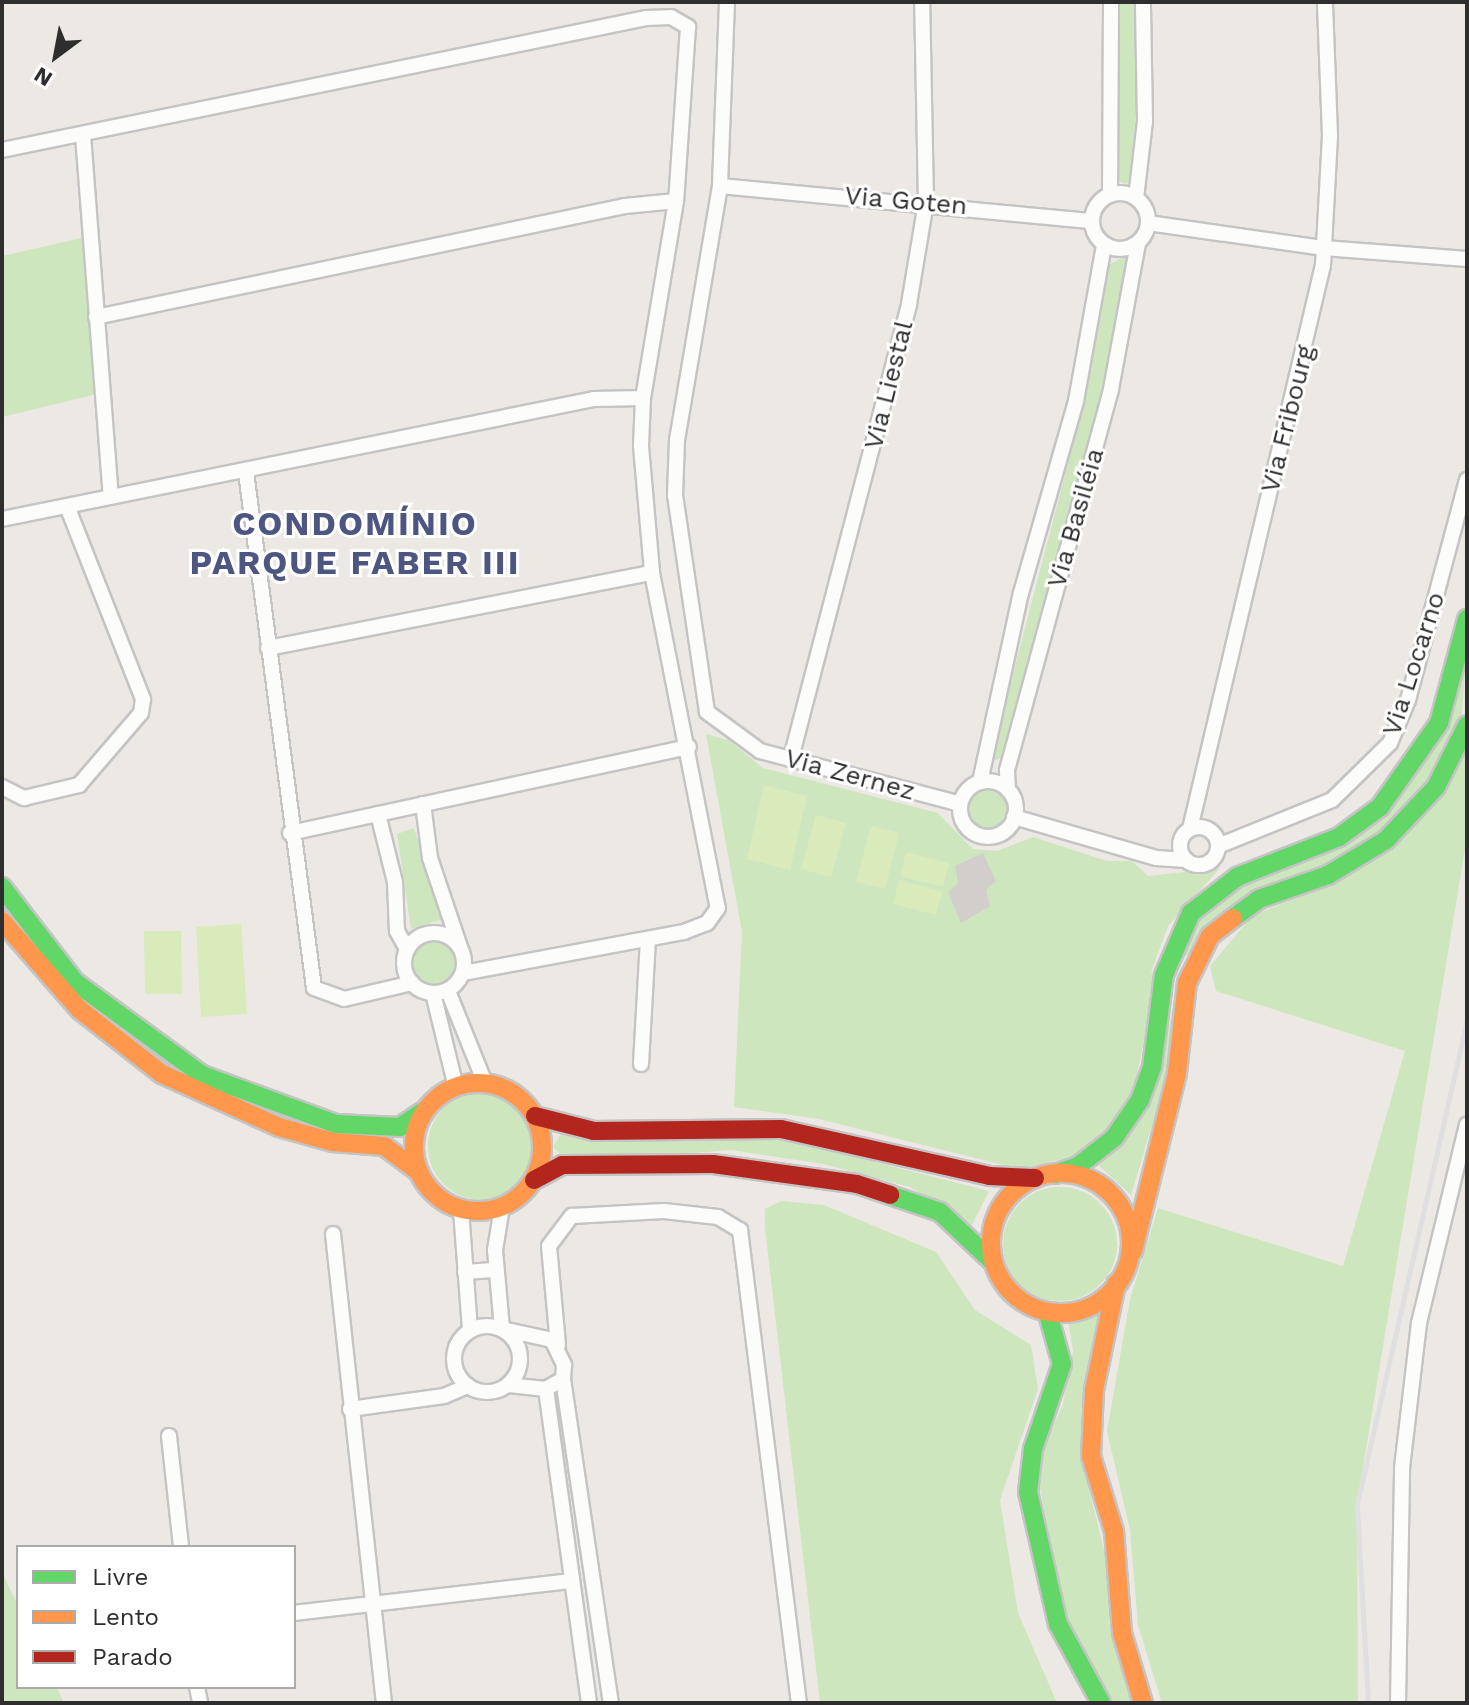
<!DOCTYPE html>
<html>
<head>
<meta charset="utf-8">
<style>
	body { margin:0 }
	#map { position:relative; width:1469px; height:1705px; overflow:hidden; background:#ece8e4; font-family:"Work Sans",sans-serif }
	div>[style] { position:absolute }
	[style*='--x'] { left:calc(var(--x)*1px); top:calc(var(--y)*1px); width:calc(var(--w)*1px); rotate:calc(var(--a)*1deg) }
	.green>* { inset:0; background:#cee6be }
	.round { border-radius:50% }
	.pitch>* { inset:0; background:#d9eabb }
	.building>* { inset:0; background:#d1cecb }
	.roads { filter:drop-shadow(2px 0 #c5c4c5) drop-shadow(-2px 0 #c5c4c5) drop-shadow(0 2px #c5c4c5) drop-shadow(0 -2px #c5c4c5) }
	.street>* { height:14px; margin:-7px; padding:0 7px; transform-origin:7px; border-radius:7px; background:#fcfcfb }
	.street>.ring { margin:-7px; padding:0; box-sizing:content-box; background:none; border:14px solid #fcfcfb; border-radius:50% }
	.fast>* { height:18px; margin:-9px; padding:0 9px; transform-origin:9px; border-radius:9px; background:#63d668 }
	.slow>* { height:18px; margin:-9px; padding:0 9px; transform-origin:9px; border-radius:9px; background:#ff974d }
	.slow>.ring { margin:-9px; padding:0; box-sizing:content-box; background:none; border:18px solid #ff974d; border-radius:50% }
	.jam>* { height:18px; margin:-9px; padding:0 9px; transform-origin:9px; border-radius:9px; background:#b3261e }
	.rail>* { height:5px; margin:-2.5px; padding:0 2.5px; transform-origin:2.5px; border-radius:2.5px; background:#dfdfe1 }
	span { translate:-50% -50%; white-space:nowrap; text-align:center; line-height:1.15; -webkit-text-stroke:6px #fff; paint-order:stroke }
	.street-label { font-size:26px; color:#2e2e2e }
	.district-label { font-size:34px; color:#4d5680; font-weight:700; letter-spacing:2px }
	.frame { position:absolute; inset:0; border:4px solid #2e2e2e; pointer-events:none }
	.legend { position:absolute; left:16px; top:1545px; width:280px; height:144px; box-sizing:border-box; background:#fff; border:2px solid #ababab; margin:0; padding:10px 14px; list-style:none; font-size:24px; color:#2e2e2e }
	.legend li { display:flex; align-items:center; gap:16px; height:40px }
	.legend b { width:40px; border:2px solid #ababab }
	.north { position:absolute; left:16px; top:16px; width:80px; height:80px; -webkit-text-stroke:6px #fff; paint-order:stroke; rotate:212deg; font-size:22px; font-weight:700; line-height:32px; text-align:center; color:#2e2e2e }
	.north::after { content:''; display:block; margin:auto; width:28px; height:36px; background:#2e2e2e; clip-path:polygon(50% 0,100% 100%,50% 72%,0 100%) }
</style>
</head>
<body>
<div id="map">
	<div class="green">
		<i style="clip-path:polygon(1116px 2px,1140px 3px,1133px 177px,1126px 184px,1118px 181px)"></i>
		<i style="clip-path:polygon(86px 237px,97px 394px,2px 417px,2px 256px)"></i>
		<i style="clip-path:polygon(1129px 253px,1093px 432px,1006px 756px,990px 762px,1084px 402px,1109px 265px)"></i>
		<i style="clip-path:polygon(1467px 648px,1461px 725px,1445px 760px,1400px 818px,1348px 857px,1244px 898px,1213px 922px,1189px 955px,1180px 956px,1199px 918px,1226px 893px,1375px 822px,1399px 799px,1439px 739px)"></i>
		<i style="clip-path:polygon(706px 734px,728px 740px,763px 768px,938px 813px,973px 849px,997px 851px,1033px 837px,1107px 861px,1132px 861px,1148px 876px,1220px 868px,1168px 926px,1151px 972px,1157px 975px,1133px 1095px,1108px 1134px,1072px 1157px,1019px 1169px,819px 1119px,734px 1107px,742px 932px)"></i>
		<i style="clip-path:polygon(1467px 748px,1467px 837px,1357px 1504px,1358px 1703px,1162px 1703px,1138px 1625px,1130px 1530px,1107px 1431px,1130px 1299px,1158px 1208px,1343px 1266px,1405px 1051px,1216px 991px,1210px 966px,1253px 915px,1324px 888px,1392px 848px,1440px 797px)"></i>
		<i class="round" style="left:966px;top:787px;width:46px;height:46px"></i>
		<i style="clip-path:polygon(414px 828px,443px 919px,411px 929px,397px 834px)"></i>
		<i class="round" style="left:412px;top:941px;width:46px;height:46px"></i>
		<i style="clip-path:polygon(1177px 985px,1182px 987px,1173px 1055px,1131px 1195px,1095px 1162px,1138px 1123px,1156px 1090px)"></i>
		<i class="round" style="left:428px;top:1092px;width:108px;height:108px"></i>
		<i style="clip-path:polygon(560px 1135px,777px 1137px,989px 1191px,972px 1225px,910px 1187px,823px 1164px,731px 1150px,645px 1157px,560px 1154px,553px 1147px)"></i>
		<i class="round" style="left:1003px;top:1187px;width:114px;height:114px"></i>
		<i style="clip-path:polygon(781px 1201px,824px 1205px,936px 1252px,975px 1310px,1031px 1345px,1038px 1389px,1000px 1500px,1018px 1613px,1057px 1703px,820px 1703px,765px 1228px,765px 1209px)"></i>
		<i style="clip-path:polygon(1096px 1310px,1100px 1323px,1085px 1382px,1082px 1460px,1106px 1558px,1110px 1630px,1133px 1703px,1113px 1703px,1065px 1619px,1038px 1478px,1040px 1455px,1063px 1404px,1073px 1351px,1068px 1320px)"></i>
		<i style="clip-path:polygon(2px 1572px,18px 1606px,18px 1687px,57px 1687px,64px 1703px,2px 1703px)"></i>
	</div>
	<div class="pitch">
		<i style="clip-path:polygon(764px 785px,807px 796px,790px 870px,747px 859px)"></i>
		<i style="clip-path:polygon(816px 815px,846px 823px,831px 877px,801px 869px)"></i>
		<i style="clip-path:polygon(871px 826px,899px 833px,885px 889px,856px 882px)"></i>
		<i style="clip-path:polygon(906px 852px,949px 863px,943px 887px,900px 876px)"></i>
		<i style="clip-path:polygon(899px 880px,942px 891px,936px 915px,893px 904px)"></i>
		<i style="clip-path:polygon(241px 924px,247px 1014px,201px 1017px,196px 927px)"></i>
		<i style="clip-path:polygon(144px 931px,181px 931px,182px 994px,145px 994px)"></i>
	</div>
	<div class="building">
		<i style="clip-path:polygon(983px 853px,996px 881px,986px 890px,990px 906px,961px 923px,948px 892px,958px 883px,955px 866px)"></i>
	</div>
	<div class="roads">
		<div class="street">
			<i style="--x:727;--y:2;--w:184;--a:92.2"></i>
			<i style="--x:720;--y:186;--w:258;--a:99.6"></i>
			<i style="--x:677;--y:440;--w:55;--a:92.1"></i>
			<i style="--x:675;--y:495;--w:219;--a:81.6"></i>
			<i style="--x:707;--y:712;--w:66;--a:36.3"></i>
			<i style="--x:760;--y:751;--w:207;--a:14.8"></i>
			<i style="--x:83;--y:135;--w:361;--a:85.6"></i>
			<i style="--x:2;--y:150;--w:657;--a:-11.58"></i>
			<i style="--x:646;--y:18;--w:25;--a:-2"></i>
			<i style="--x:671;--y:17;--w:20;--a:30"></i>
			<i style="--x:688;--y:27;--w:174;--a:93.9"></i>
			<i style="--x:676;--y:201;--w:200;--a:99.5"></i>
			<i style="--x:643;--y:398;--w:48;--a:92.4"></i>
			<i style="--x:641;--y:446;--w:127;--a:85"></i>
			<i style="--x:652;--y:573;--w:341;--a:78.9"></i>
			<i style="--x:718;--y:908;--w:19;--a:126"></i>
			<i style="--x:707;--y:923;--w:25;--a:159"></i>
			<i style="--x:684;--y:932;--w:225;--a:169.5"></i>
			<i style="--x:720;--y:186;--w:374;--a:5.4"></i>
			<i class="ring" style="left:1092px;top:193px;width:42px;height:42px"></i>
			<i style="--x:1110;--y:195;--w:193;--a:-89.7"></i>
			<i style="--x:1136;--y:198;--w:78;--a:-83.3"></i>
			<i style="--x:1145;--y:121;--w:119;--a:-91"></i>
			<i style="--x:1148;--y:223;--w:178;--a:8.1"></i>
			<i style="--x:1324;--y:248;--w:143;--a:4.4"></i>
			<i style="--x:96;--y:317;--w:541;--a:-11.85"></i>
			<i style="--x:625;--y:206;--w:51;--a:-5.6"></i>
			<i style="--x:246;--y:472;--w:520;--a:82.49"></i>
			<i style="--x:314;--y:988;--w:32;--a:20"></i>
			<i style="--x:344;--y:999;--w:70;--a:-13.2"></i>
			<i style="--x:2;--y:519;--w:604;--a:-11.46"></i>
			<i style="--x:594;--y:399;--w:49;--a:-1.2"></i>
			<i style="--x:268;--y:648;--w:391;--a:-11.1"></i>
			<i style="--x:791;--y:758;--w:469;--a:-75.4"></i>
			<i style="--x:909;--y:304;--w:103;--a:-80.5"></i>
			<i style="--x:926;--y:202;--w:200;--a:-91.1"></i>
			<i class="ring" style="left:960px;top:781px;width:42px;height:42px"></i>
			<i style="--x:980;--y:782;--w:193;--a:-77.8"></i>
			<i style="--x:1021;--y:593;--w:200;--a:-74"></i>
			<i style="--x:1076;--y:401;--w:158;--a:-79.8"></i>
			<i style="--x:2;--y:787;--w:25;--a:27"></i>
			<i style="--x:24;--y:798;--w:57;--a:-13.3"></i>
			<i style="--x:79;--y:785;--w:95;--a:-49.3"></i>
			<i style="--x:141;--y:713;--w:14;--a:-82"></i>
			<i style="--x:143;--y:699;--w:207;--a:-111.5"></i>
			<i style="--x:1008;--y:790;--w:20;--a:-93"></i>
			<i style="--x:1007;--y:770;--w:395;--a:-74.7"></i>
			<i style="--x:1111;--y:389;--w:148;--a:-79.5"></i>
			<i style="--x:423;--y:804;--w:54;--a:82.6"></i>
			<i style="--x:430;--y:858;--w:94;--a:71.4"></i>
			<i style="--x:378;--y:814;--w:70;--a:76"></i>
			<i style="--x:395;--y:882;--w:49;--a:87.7"></i>
			<i style="--x:397;--y:931;--w:21;--a:61"></i>
			<i style="--x:1014;--y:817;--w:148;--a:16.1"></i>
			<i style="--x:1156;--y:858;--w:30;--a:4"></i>
			<i class="ring" style="left:1180px;top:827px;width:24px;height:24px"></i>
			<i style="--x:1190;--y:829;--w:579;--a:-76.73"></i>
			<i style="--x:1323;--y:265;--w:130;--a:-86.9"></i>
			<i style="--x:1330;--y:135;--w:133;--a:-92.2"></i>
			<i style="--x:290;--y:833;--w:408;--a:-12.2"></i>
			<i style="--x:1218;--y:846;--w:123;--a:-22"></i>
			<i style="--x:1332;--y:800;--w:81;--a:-44.5"></i>
			<i style="--x:1390;--y:743;--w:47;--a:-67.3"></i>
			<i style="--x:1408;--y:700;--w:228;--a:-75"></i>
			<i class="ring" style="left:404px;top:933px;width:46px;height:46px"></i>
			<i style="--x:448;--y:991;--w:99;--a:68.1"></i>
			<i style="--x:433;--y:993;--w:97;--a:76.3"></i>
			<i style="--x:641;--y:1064;--w:125;--a:-86.8"></i>
			<i style="--x:502;--y:1207;--w:44;--a:99.2"></i>
			<i style="--x:495;--y:1250;--w:79;--a:84.9"></i>
			<i style="--x:502;--y:1329;--w:51;--a:12.4"></i>
			<i style="--x:552;--y:1340;--w:28;--a:64"></i>
			<i style="--x:564;--y:1365;--w:14;--a:94"></i>
			<i style="--x:563;--y:1379;--w:20;--a:150"></i>
			<i style="--x:546;--y:1389;--w:37;--a:-174"></i>
			<i style="--x:461;--y:1210;--w:121;--a:85.7"></i>
			<i style="--x:333;--y:1234;--w:472;--a:83.8"></i>
			<i style="--x:465;--y:1272;--w:31;--a:-4"></i>
			<i class="ring" style="left:454px;top:1326px;width:52px;height:52px"></i>
			<i style="--x:558;--y:1345;--w:99;--a:-95.2"></i>
			<i style="--x:549;--y:1246;--w:38;--a:-53"></i>
			<i style="--x:572;--y:1216;--w:92;--a:-3.1"></i>
			<i style="--x:664;--y:1211;--w:54;--a:6.3"></i>
			<i style="--x:718;--y:1217;--w:26;--a:31"></i>
			<i style="--x:740;--y:1230;--w:477;--a:82.9"></i>
			<i style="--x:563;--y:1379;--w:328;--a:81.6"></i>
			<i style="--x:546;--y:1389;--w:317;--a:82.2"></i>
			<i style="--x:350;--y:1409;--w:95;--a:-7.9"></i>
			<i style="--x:444;--y:1396;--w:26;--a:-23"></i>
			<i style="--x:169;--y:1436;--w:112;--a:83.8"></i>
			<i style="--x:294;--y:1613;--w:279;--a:-6.6"></i>
			<i style="--x:197;--y:1687;--w:16;--a:79"></i>
			<i style="--x:1398;--y:1703;--w:235;--a:-89"></i>
			<i style="--x:1402;--y:1468;--w:146;--a:-83.3"></i>
			<i style="--x:1419;--y:1323;--w:204;--a:-76.4"></i>
		</div>
		<div class="fast">
			<i style="--x:2;--y:887;--w:120;--a:52.5"></i>
			<i style="--x:75;--y:982;--w:157;--a:36.2"></i>
			<i style="--x:202;--y:1075;--w:143;--a:20.1"></i>
			<i style="--x:336;--y:1124;--w:64;--a:2.7"></i>
			<i style="--x:400;--y:1127;--w:29;--a:-34"></i>
			<i style="--x:1233;--y:918;--w:32;--a:-36"></i>
			<i style="--x:1259;--y:899;--w:73;--a:-19.2"></i>
			<i style="--x:1328;--y:875;--w:68;--a:-31.1"></i>
			<i style="--x:1386;--y:840;--w:73;--a:-46.7"></i>
			<i style="--x:1436;--y:787;--w:69;--a:-63.4"></i>
			<i style="--x:1055;--y:1174;--w:24;--a:-19"></i>
			<i style="--x:1078;--y:1166;--w:46;--a:-37.9"></i>
			<i style="--x:1114;--y:1138;--w:46;--a:-55.6"></i>
			<i style="--x:1140;--y:1100;--w:35;--a:-70"></i>
			<i style="--x:1152;--y:1067;--w:93;--a:-82.6"></i>
			<i style="--x:1164;--y:975;--w:68;--a:-66.5"></i>
			<i style="--x:1191;--y:913;--w:58;--a:-38"></i>
			<i style="--x:1237;--y:877;--w:110;--a:-21.4"></i>
			<i style="--x:1339;--y:837;--w:51;--a:-36.2"></i>
			<i style="--x:1380;--y:807;--w:103;--a:-54.9"></i>
			<i style="--x:1439;--y:723;--w:108;--a:-74.9"></i>
			<i style="--x:890;--y:1195;--w:53;--a:18.8"></i>
			<i style="--x:940;--y:1212;--w:70;--a:43.3"></i>
			<i style="--x:1048;--y:1314;--w:52;--a:74.4"></i>
			<i style="--x:1062;--y:1364;--w:90;--a:108.8"></i>
			<i style="--x:1033;--y:1449;--w:43;--a:96.6"></i>
			<i style="--x:1028;--y:1492;--w:135;--a:77.2"></i>
			<i style="--x:1058;--y:1624;--w:90;--a:61.4"></i>
		</div>
		<div class="slow">
			<i style="--x:2;--y:921;--w:118;--a:48.8"></i>
			<i style="--x:80;--y:1010;--w:104;--a:38"></i>
			<i style="--x:162;--y:1074;--w:128;--a:24.4"></i>
			<i style="--x:279;--y:1127;--w:56;--a:15.5"></i>
			<i style="--x:333;--y:1142;--w:51;--a:4.5"></i>
			<i style="--x:384;--y:1146;--w:44;--a:36.6"></i>
			<i class="ring" style="left:414px;top:1083px;width:110px;height:110px"></i>
			<i class="ring" style="left:991px;top:1173px;width:122px;height:122px"></i>
			<i style="--x:1133;--y:1251;--w:183;--a:-76.1"></i>
			<i style="--x:1177;--y:1073;--w:91;--a:-83.7"></i>
			<i style="--x:1187;--y:983;--w:52;--a:-63.9"></i>
			<i style="--x:1210;--y:936;--w:29;--a:-38"></i>
			<i style="--x:1116;--y:1284;--w:108;--a:101.7"></i>
			<i style="--x:1094;--y:1390;--w:66;--a:92.6"></i>
			<i style="--x:1091;--y:1456;--w:78;--a:73"></i>
			<i style="--x:1114;--y:1531;--w:102;--a:85.5"></i>
			<i style="--x:1122;--y:1633;--w:73;--a:73.3"></i>
		</div>
		<div class="jam">
			<i style="--x:535;--y:1116;--w:61;--a:14.3"></i>
			<i style="--x:594;--y:1131;--w:187;--a:-0.6"></i>
			<i style="--x:781;--y:1129;--w:213;--a:12.7"></i>
			<i style="--x:989;--y:1176;--w:46;--a:2.5"></i>
			<i style="--x:534;--y:1180;--w:32;--a:-28"></i>
			<i style="--x:562;--y:1165;--w:151;--a:-0.4"></i>
			<i style="--x:713;--y:1164;--w:145;--a:7.9"></i>
			<i style="--x:857;--y:1184;--w:35;--a:18"></i>
		</div>
	</div>
	<div class="rail">
		<i style="--x:1368;--y:1703;--w:199;--a:-93.2"></i>
		<i style="--x:1357;--y:1504;--w:497;--a:-77.2"></i>
	</div>
	<div class="street-label">
		<span style="left:906px;top:201px;rotate:5deg">Via Goten</span>
		<span style="left:889px;top:385px;rotate:-76deg">Via Liestal</span>
		<span style="left:1288px;top:419px;rotate:-76deg">Via Fribourg</span>
		<span style="left:1076px;top:518px;rotate:-74deg">Via Basiléia</span>
		<span style="left:1414px;top:664px;rotate:-72deg">Via Locarno</span>
		<span style="left:850px;top:775px;rotate:15deg">Via Zernez</span>
	</div>
	<div class="district-label">
		<span style="left:355px;top:543px">CONDOMÍNIO<br>PARQUE FABER III</span>
	</div>
	<div class="frame"></div>
	<ul class="legend">
	<li><b style="height:10px;background:#63d668"></b>Livre</li>
	<li><b style="height:10px;background:#ff974d"></b>Lento</li>
	<li><b style="height:10px;background:#b3261e"></b>Parado</li>
	</ul>
	<div class="north">N</div>
</div>
</body>
</html>
